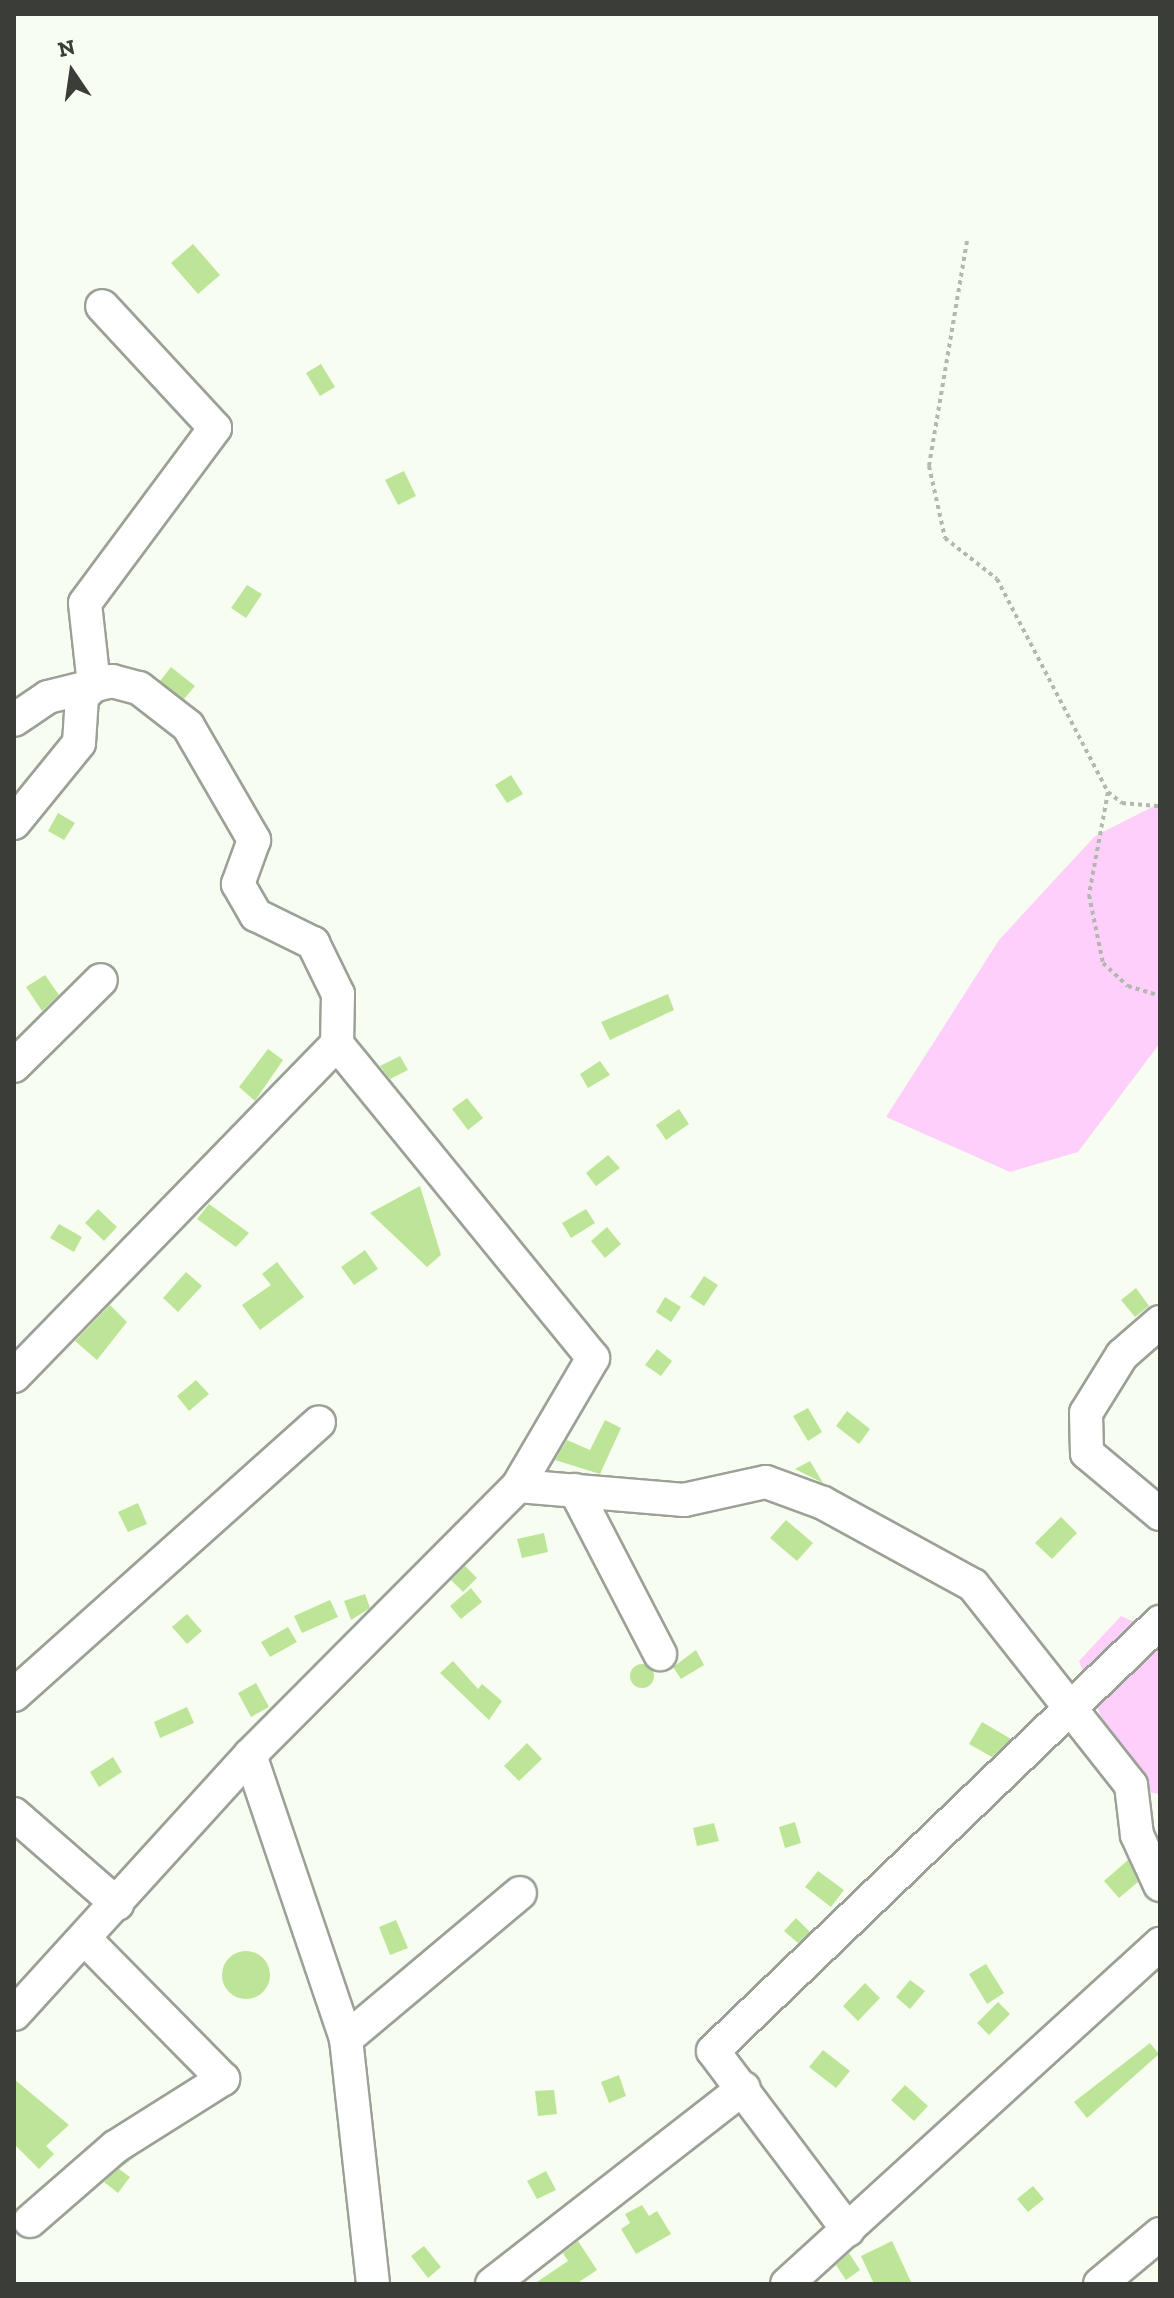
<!DOCTYPE html>
<html>
<head>
<meta charset="utf-8">
<style>
	body { margin:0 }
	#map { position:relative; width:1174px; height:2298px; overflow:hidden; background:#f7fef1; font-family:"Zilla Slab",serif }
	div>[style] { position:absolute }
	[style*='--x'] { left:calc(var(--x)*1px); top:calc(var(--y)*1px); width:calc(var(--w)*1px); rotate:calc(var(--a)*1deg) }
	.green>* { inset:0; background:#fdcffa }
	.building>* { inset:0; background:#bde597 }
	.round { border-radius:50% }
	.path>* { height:4px; margin-top:-2px; transform-origin:0; background:repeating-linear-gradient(90deg,#b3b8ae 0 4px,transparent 0 8px) }
	.roads { filter:drop-shadow(2px 0 #9ba196) drop-shadow(-2px 0 #9ba196) drop-shadow(0 2px #9ba196) drop-shadow(0 -2px #9ba196) }
	.minor>* { height:32px; margin:-16px; padding:0 16px; transform-origin:16px; border-radius:16px; background:#fff }
	span { translate:-50% -50%; white-space:nowrap; text-align:center; line-height:1.15; -webkit-text-stroke:7px #f7fef1; paint-order:stroke }
	.frame { position:absolute; inset:0; border:16px solid #3a3d38; pointer-events:none }
	.north { position:absolute; left:32px; top:32px; width:80px; height:80px; -webkit-text-stroke:6px #f7fef1; paint-order:stroke; rotate:347deg; font-size:22px; font-weight:700; line-height:32px; text-align:center; color:#3a3d38 }
	.north::after { content:''; display:block; margin:auto; width:28px; height:36px; background:#3a3d38; clip-path:polygon(50% 0,100% 100%,50% 72%,0 100%) }
</style>
</head>
<body>
<div id="map">
	<div class="green">
		<i style="clip-path:polygon(1160px 803px,1160px 1043px,1078px 1152px,1010px 1172px,886px 1117px,999px 940px,1095px 836px)"></i>
		<i style="clip-path:polygon(1121px 1616px,1160px 1633px,1160px 1794px,1129px 1789px,1079px 1661px)"></i>
	</div>
	<div class="building">
		<i style="clip-path:polygon(193px 244px,220px 275px,198px 294px,171px 263px)"></i>
		<i style="clip-path:polygon(321px 364px,335px 387px,320px 396px,306px 373px)"></i>
		<i style="clip-path:polygon(404px 471px,416px 496px,398px 505px,385px 480px)"></i>
		<i style="clip-path:polygon(247px 585px,262px 594px,246px 618px,231px 608px)"></i>
		<i style="clip-path:polygon(171px 667px,195px 686px,184px 699px,160px 681px)"></i>
		<i style="clip-path:polygon(511px 775px,523px 794px,507px 803px,495px 785px)"></i>
		<i style="clip-path:polygon(58px 813px,75px 823px,64px 840px,48px 831px)"></i>
		<i style="clip-path:polygon(45px 975px,59px 995px,42px 1011px,26px 987px)"></i>
		<i style="clip-path:polygon(668px 994px,674px 1010px,610px 1040px,601px 1022px)"></i>
		<i style="clip-path:polygon(268px 1049px,283px 1060px,255px 1101px,239px 1087px)"></i>
		<i style="clip-path:polygon(400px 1056px,408px 1070px,390px 1079px,380px 1066px)"></i>
		<i style="clip-path:polygon(600px 1061px,610px 1075px,588px 1088px,580px 1074px)"></i>
		<i style="clip-path:polygon(467px 1098px,483px 1118px,468px 1130px,452px 1109px)"></i>
		<i style="clip-path:polygon(679px 1109px,689px 1124px,666px 1140px,656px 1125px)"></i>
		<i style="clip-path:polygon(608px 1155px,620px 1168px,596px 1186px,586px 1173px)"></i>
		<i style="clip-path:polygon(420px 1186px,441px 1255px,427px 1267px,370px 1213px)"></i>
		<i style="clip-path:polygon(209px 1204px,249px 1233px,236px 1247px,197px 1219px)"></i>
		<i style="clip-path:polygon(98px 1209px,117px 1227px,104px 1241px,85px 1223px)"></i>
		<i style="clip-path:polygon(586px 1209px,595px 1223px,571px 1238px,562px 1223px)"></i>
		<i style="clip-path:polygon(59px 1224px,82px 1237px,74px 1252px,50px 1238px)"></i>
		<i style="clip-path:polygon(607px 1227px,621px 1244px,605px 1258px,591px 1241px)"></i>
		<i style="clip-path:polygon(365px 1250px,378px 1269px,354px 1285px,341px 1267px)"></i>
		<i style="clip-path:polygon(277px 1262px,304px 1297px,260px 1330px,242px 1305px,271px 1285px,262px 1274px)"></i>
		<i style="clip-path:polygon(186px 1272px,202px 1286px,178px 1312px,163px 1298px)"></i>
		<i style="clip-path:polygon(704px 1276px,718px 1285px,704px 1306px,690px 1297px)"></i>
		<i style="clip-path:polygon(1136px 1288px,1149px 1306px,1135px 1317px,1121px 1300px)"></i>
		<i style="clip-path:polygon(665px 1297px,681px 1307px,671px 1322px,656px 1312px)"></i>
		<i style="clip-path:polygon(110px 1305px,127px 1322px,97px 1360px,75px 1341px)"></i>
		<i style="clip-path:polygon(657px 1349px,672px 1361px,661px 1376px,645px 1365px)"></i>
		<i style="clip-path:polygon(196px 1380px,209px 1394px,189px 1411px,177px 1396px)"></i>
		<i style="clip-path:polygon(808px 1408px,822px 1432px,808px 1441px,793px 1416px)"></i>
		<i style="clip-path:polygon(847px 1411px,870px 1429px,859px 1444px,836px 1426px)"></i>
		<i style="clip-path:polygon(605px 1420px,621px 1428px,600px 1474px,555px 1460px,567px 1440px,590px 1450px)"></i>
		<i style="clip-path:polygon(810px 1461px,823px 1483px,795px 1469px)"></i>
		<i style="clip-path:polygon(138px 1503px,147px 1524px,128px 1532px,118px 1512px)"></i>
		<i style="clip-path:polygon(1061px 1517px,1077px 1533px,1052px 1559px,1035px 1543px)"></i>
		<i style="clip-path:polygon(786px 1520px,813px 1543px,797px 1561px,770px 1538px)"></i>
		<i style="clip-path:polygon(544px 1533px,548px 1552px,522px 1558px,517px 1539px)"></i>
		<i style="clip-path:polygon(465px 1566px,477px 1578px,463px 1592px,451px 1580px)"></i>
		<i style="clip-path:polygon(471px 1588px,482px 1602px,461px 1619px,450px 1606px)"></i>
		<i style="clip-path:polygon(365px 1594px,370px 1608px,351px 1620px,344px 1601px)"></i>
		<i style="clip-path:polygon(330px 1600px,338px 1617px,302px 1633px,294px 1616px)"></i>
		<i style="clip-path:polygon(187px 1614px,202px 1631px,187px 1644px,172px 1627px)"></i>
		<i style="clip-path:polygon(288px 1627px,297px 1642px,270px 1657px,261px 1642px)"></i>
		<i style="clip-path:polygon(696px 1650px,704px 1665px,681px 1679px,673px 1667px)"></i>
		<i style="clip-path:polygon(453px 1661px,478px 1689px,482px 1684px,502px 1701px,489px 1720px,440px 1673px)"></i>
		<i class="round" style="left:630px;top:1664px;width:24px;height:24px"></i>
		<i style="clip-path:polygon(256px 1683px,269px 1707px,251px 1717px,238px 1693px)"></i>
		<i style="clip-path:polygon(187px 1707px,194px 1723px,160px 1738px,154px 1722px)"></i>
		<i style="clip-path:polygon(982px 1722px,1011px 1739px,992px 1757px,969px 1744px)"></i>
		<i style="clip-path:polygon(527px 1743px,542px 1759px,519px 1781px,504px 1766px)"></i>
		<i style="clip-path:polygon(113px 1757px,122px 1772px,99px 1787px,90px 1772px)"></i>
		<i style="clip-path:polygon(795px 1822px,801px 1843px,785px 1848px,779px 1827px)"></i>
		<i style="clip-path:polygon(714px 1823px,719px 1841px,697px 1846px,693px 1828px)"></i>
		<i style="clip-path:polygon(1128px 1860px,1138px 1882px,1119px 1898px,1104px 1881px)"></i>
		<i style="clip-path:polygon(818px 1871px,844px 1890px,831px 1907px,805px 1887px)"></i>
		<i style="clip-path:polygon(796px 1918px,810px 1932px,798px 1943px,784px 1931px)"></i>
		<i style="clip-path:polygon(396px 1920px,408px 1948px,390px 1955px,379px 1927px)"></i>
		<i class="round" style="left:222px;top:1951px;width:48px;height:48px"></i>
		<i style="clip-path:polygon(986px 1964px,1004px 1993px,987px 2004px,969px 1974px)"></i>
		<i style="clip-path:polygon(910px 1980px,925px 1991px,910px 2009px,896px 1997px)"></i>
		<i style="clip-path:polygon(865px 1983px,880px 1998px,858px 2021px,843px 2006px)"></i>
		<i style="clip-path:polygon(998px 2002px,1010px 2014px,989px 2035px,977px 2023px)"></i>
		<i style="clip-path:polygon(1150px 2043px,1159px 2054px,1087px 2118px,1074px 2102px)"></i>
		<i style="clip-path:polygon(823px 2050px,850px 2071px,836px 2088px,809px 2067px)"></i>
		<i style="clip-path:polygon(619px 2075px,626px 2096px,609px 2103px,601px 2082px)"></i>
		<i style="clip-path:polygon(14px 2079px,69px 2125px,46px 2146px,54px 2154px,39px 2169px,14px 2144px)"></i>
		<i style="clip-path:polygon(905px 2085px,928px 2106px,914px 2121px,891px 2100px)"></i>
		<i style="clip-path:polygon(554px 2090px,557px 2114px,538px 2116px,535px 2091px)"></i>
		<i style="clip-path:polygon(136px 2156px,119px 2169px,130px 2177px,118px 2193px,104px 2182px,126px 2162px)"></i>
		<i style="clip-path:polygon(546px 2171px,556px 2190px,537px 2199px,527px 2181px)"></i>
		<i style="clip-path:polygon(1033px 2186px,1044px 2199px,1028px 2212px,1017px 2199px)"></i>
		<i style="clip-path:polygon(642px 2205px,649px 2216px,657px 2211px,671px 2234px,636px 2254px,621px 2229px,630px 2223px,625px 2214px)"></i>
		<i style="clip-path:polygon(578px 2241px,597px 2270px,576px 2284px,534px 2284px,568px 2261px,563px 2253px)"></i>
		<i style="clip-path:polygon(892px 2241px,912px 2284px,874px 2284px,861px 2256px)"></i>
		<i style="clip-path:polygon(424px 2246px,441px 2267px,428px 2278px,411px 2256px)"></i>
		<i style="clip-path:polygon(849px 2253px,860px 2270px,846px 2280px,836px 2265px)"></i>
	</div>
	<div class="path">
		<i style="--x:967;--y:241;--w:228;--a:99.6"></i>
		<i style="--x:929;--y:466;--w:74;--a:77.5"></i>
		<i style="--x:945;--y:538;--w:66;--a:38.3"></i>
		<i style="--x:997;--y:579;--w:240;--a:62.5"></i>
		<i style="--x:1108;--y:792;--w:105;--a:100.5"></i>
		<i style="--x:1089;--y:895;--w:69;--a:78.4"></i>
		<i style="--x:1103;--y:963;--w:34;--a:43"></i>
		<i style="--x:1128;--y:986;--w:34;--a:17"></i>
		<i style="--x:1108;--y:792;--w:18;--a:38"></i>
		<i style="--x:1122;--y:803;--w:38;--a:5"></i>
	</div>
	<div class="roads">
		<div class="minor">
			<i style="--x:14;--y:720;--w:41;--a:-34.1"></i>
			<i style="--x:48;--y:697;--w:66;--a:-14"></i>
			<i style="--x:112;--y:681;--w:28;--a:15"></i>
			<i style="--x:139;--y:688;--w:62;--a:37.8"></i>
			<i style="--x:188;--y:726;--w:132;--a:59.9"></i>
			<i style="--x:254;--y:840;--w:47;--a:110"></i>
			<i style="--x:238;--y:884;--w:36;--a:60"></i>
			<i style="--x:256;--y:915;--w:64;--a:26.2"></i>
			<i style="--x:313;--y:943;--w:57;--a:63.9"></i>
			<i style="--x:338;--y:994;--w:50;--a:91.1"></i>
			<i style="--x:337;--y:1044;--w:405;--a:50.8"></i>
			<i style="--x:593;--y:1358;--w:148;--a:120.4"></i>
			<i style="--x:518;--y:1486;--w:380;--a:134.9"></i>
			<i style="--x:250;--y:1755;--w:350;--a:132.3"></i>
			<i style="--x:14;--y:823;--w:103;--a:-50.9"></i>
			<i style="--x:79;--y:743;--w:46;--a:-86.3"></i>
			<i style="--x:82;--y:697;--w:17;--a:-45"></i>
			<i style="--x:94;--y:685;--w:82;--a:-96.3"></i>
			<i style="--x:85;--y:603;--w:218;--a:-53.4"></i>
			<i style="--x:215;--y:428;--w:166;--a:-132.8"></i>
			<i style="--x:14;--y:1066;--w:122;--a:-44.7"></i>
			<i style="--x:1160;--y:1322;--w:50;--a:139"></i>
			<i style="--x:1122;--y:1355;--w:68;--a:121.8"></i>
			<i style="--x:1086;--y:1413;--w:40;--a:88.6"></i>
			<i style="--x:1087;--y:1453;--w:95;--a:39.9"></i>
			<i style="--x:14;--y:1376;--w:463;--a:-45.8"></i>
			<i style="--x:518;--y:1486;--w:167;--a:4.8"></i>
			<i style="--x:684;--y:1500;--w:84;--a:-12.4"></i>
			<i style="--x:766;--y:1482;--w:61;--a:20.2"></i>
			<i style="--x:823;--y:1503;--w:171;--a:28.7"></i>
			<i style="--x:973;--y:1585;--w:255;--a:51.7"></i>
			<i style="--x:1131;--y:1785;--w:50;--a:83.2"></i>
			<i style="--x:1137;--y:1835;--w:55;--a:65.3"></i>
			<i style="--x:575;--y:1490;--w:185;--a:62.6"></i>
			<i style="--x:14;--y:1695;--w:409;--a:-41.8"></i>
			<i style="--x:250;--y:1755;--w:300;--a:71.3"></i>
			<i style="--x:346;--y:2039;--w:246;--a:83.7"></i>
			<i style="--x:14;--y:1814;--w:137;--a:41.1"></i>
			<i style="--x:346;--y:2039;--w:227;--a:-40"></i>
			<i style="--x:30;--y:2221;--w:113;--a:-41"></i>
			<i style="--x:115;--y:2147;--w:128;--a:-32.2"></i>
			<i style="--x:223;--y:2079;--w:198;--a:-134.6"></i>
			<i style="--x:848;--y:2230;--w:224;--a:-127"></i>
			<i style="--x:713;--y:2051;--w:620;--a:-43.82"></i>
			<i style="--x:492;--y:2284;--w:319;--a:-37.9"></i>
			<i style="--x:787;--y:2284;--w:505;--a:-42.35"></i>
			<i style="--x:1100;--y:2284;--w:78;--a:-39.8"></i>
		</div>
	</div>
	<div class="frame"></div>
	<div class="north">N</div>
</div>
</body>
</html>
